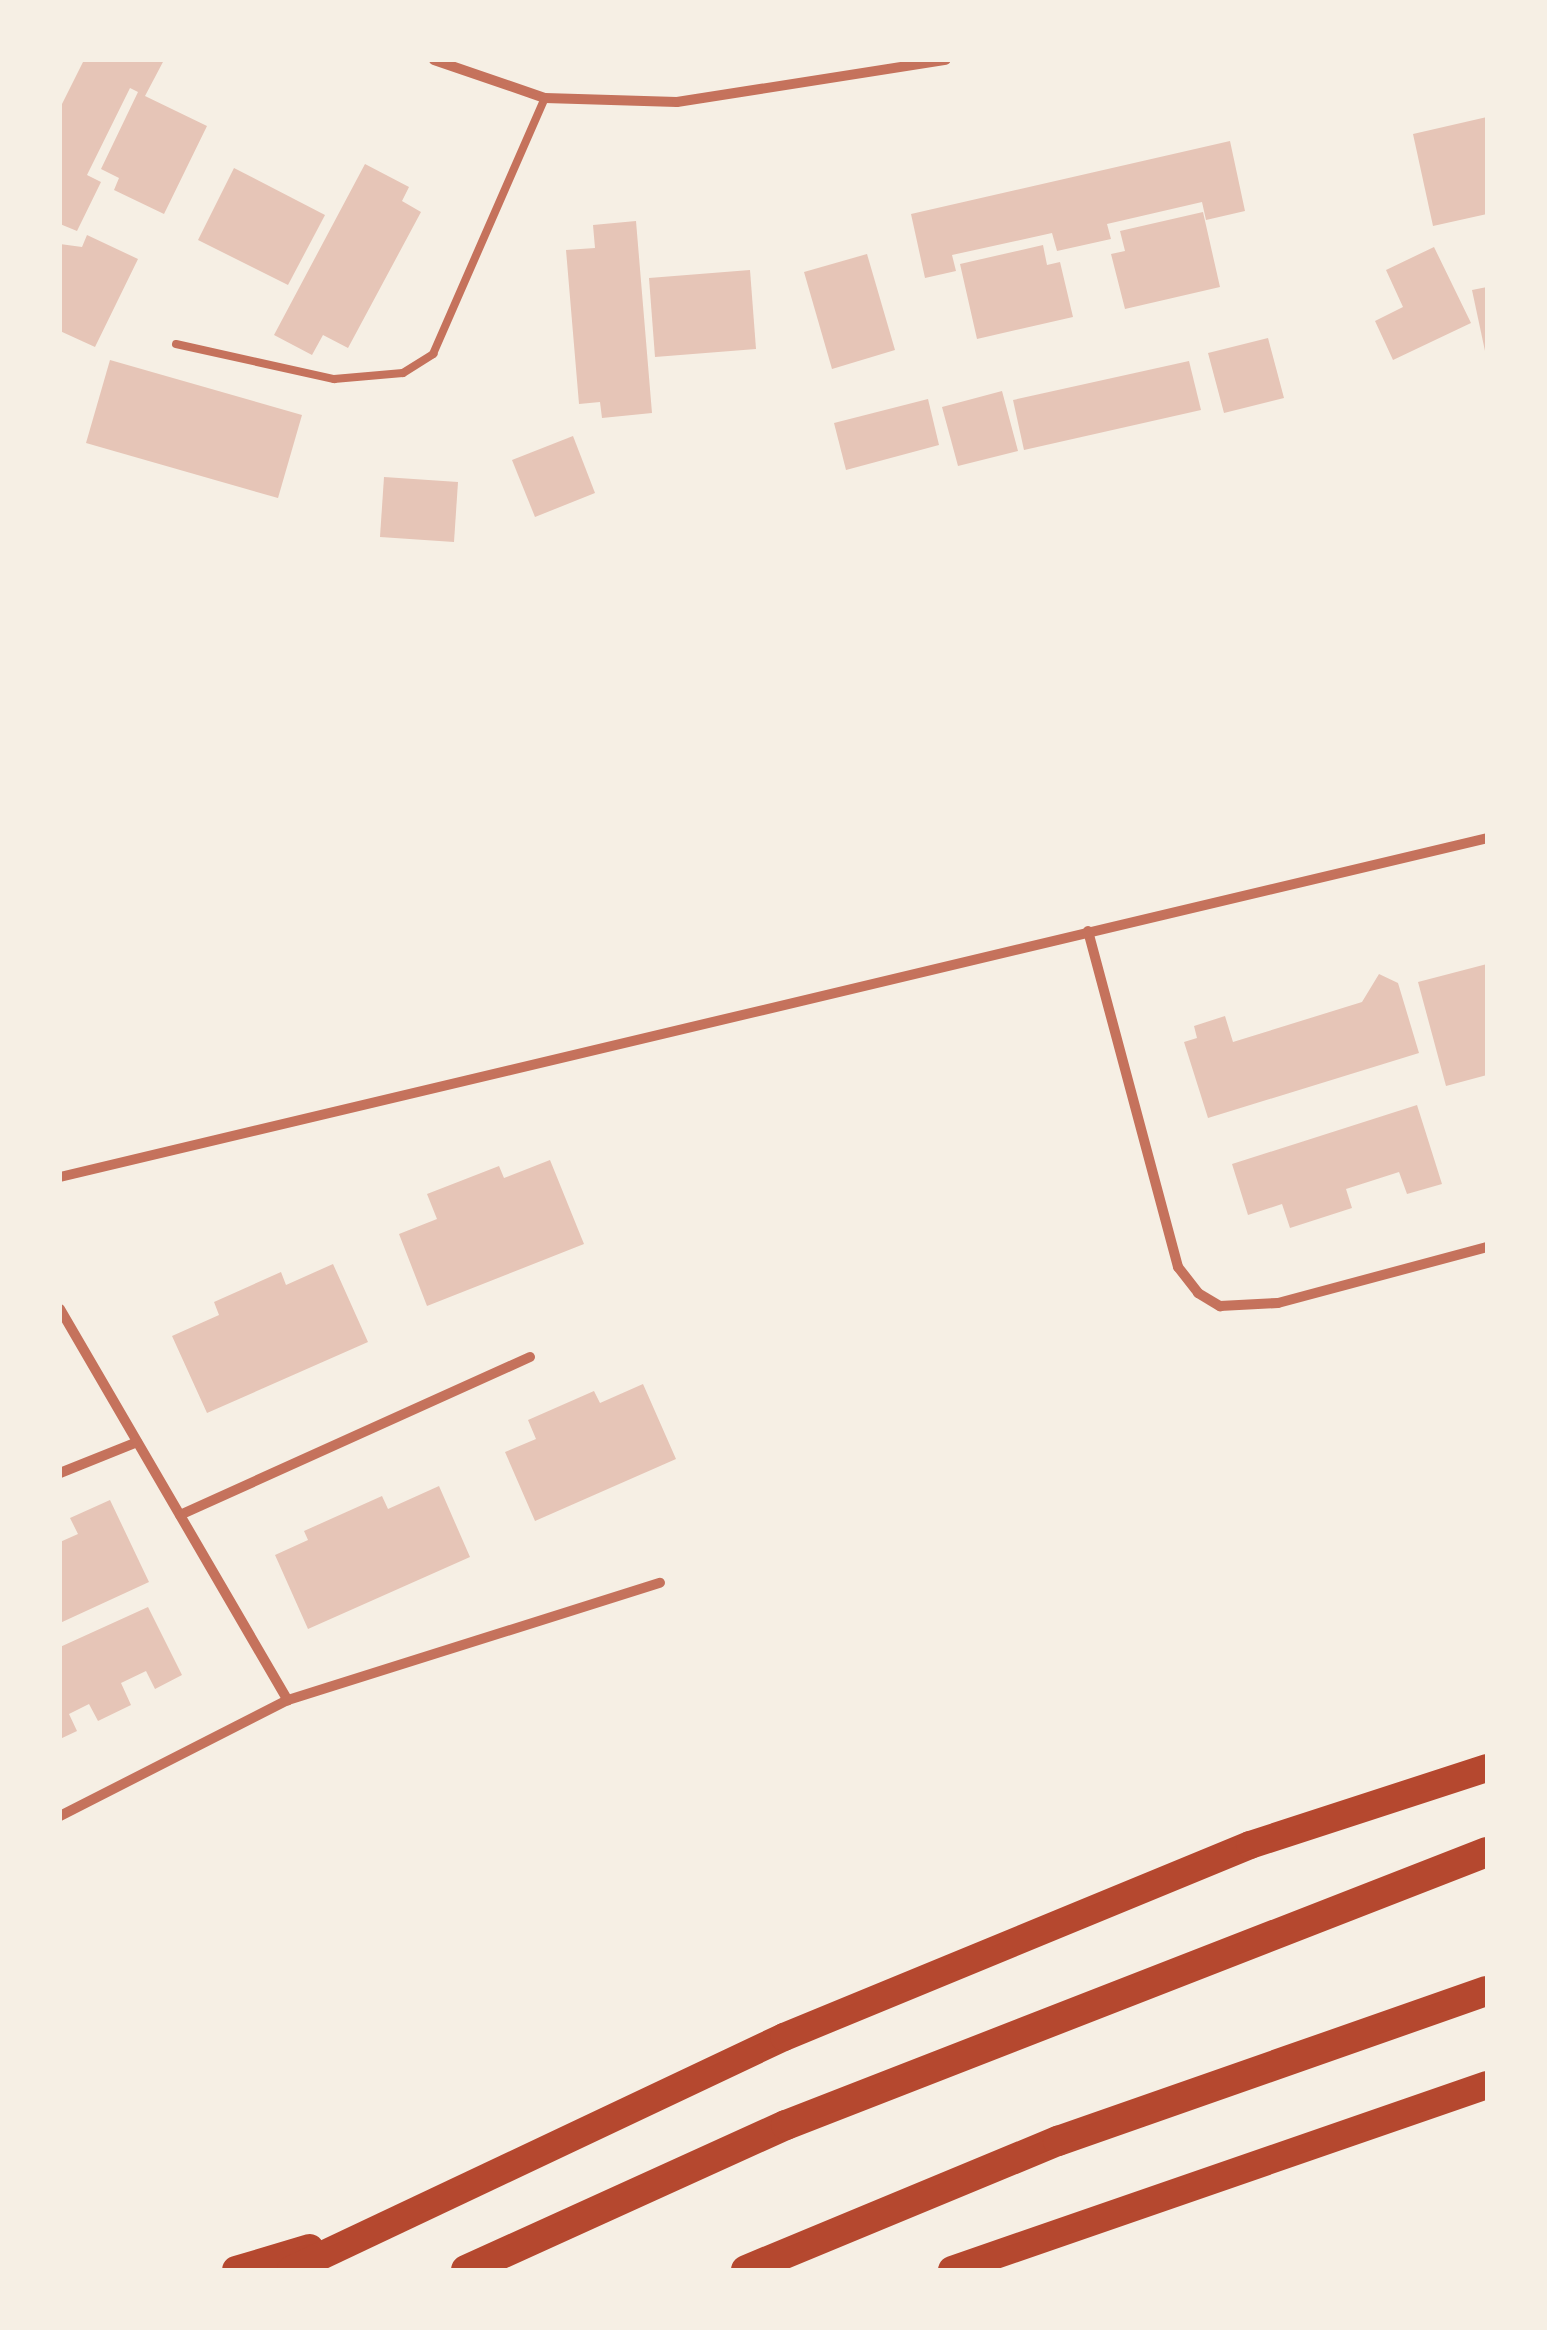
<!DOCTYPE html>
<html>
<head>
<meta charset="utf-8">
<style>
	body { margin:0 }
	#map { position:relative; width:1547px; height:2330px; overflow:hidden; background:#f6efe4; font-family:Montserrat,sans-serif }
	div>[style] { position:absolute }
	[style*='--x'] { left:calc(var(--x)*1px); top:calc(var(--y)*1px); width:calc(var(--w)*1px); rotate:calc(var(--a)*1deg) }
	.building>* { inset:0; background:#e6c5b7 }
	.service>* { height:8px; margin:-4px; padding:0 4px; transform-origin:4px; border-radius:4px; background:#c5725c }
	.minor>* { height:10px; margin:-5px; padding:0 5px; transform-origin:5px; border-radius:5px; background:#c5725c }
	.trunk>* { height:28px; margin:-14px; padding:0 14px; transform-origin:14px; border-radius:14px; background:#b5482f }
	.motorway>* { height:30px; margin:-15px; padding:0 15px; transform-origin:15px; border-radius:15px; background:#b5482f }
	span { translate:-50% -50%; white-space:nowrap; text-align:center; line-height:1.15; -webkit-text-stroke:8px #f6efe4; paint-order:stroke }
	.frame { position:absolute; inset:0; border:62px solid #f6efe4; pointer-events:none }
</style>
</head>
<body>
<div id="map">
	<div class="building">
		<i style="clip-path:polygon(84px 60px,164px 60px,145px 96px,207px 126px,164px 214px,114px 190px,119px 178px,101px 169px,138px 92px,130px 88px,87px 175px,101px 182px,77px 231px,60px 224px,60px 108px)"></i>
		<i style="clip-path:polygon(1487px 117px,1487px 214px,1433px 226px,1413px 134px)"></i>
		<i style="clip-path:polygon(1230px 141px,1245px 211px,1206px 220px,1202px 202px,1107px 224px,1111px 239px,1057px 251px,1052px 233px,952px 255px,956px 271px,925px 278px,911px 214px)"></i>
		<i style="clip-path:polygon(365px 164px,409px 187px,402px 201px,421px 212px,348px 348px,323px 335px,312px 355px,274px 335px)"></i>
		<i style="clip-path:polygon(234px 168px,325px 215px,288px 285px,198px 240px)"></i>
		<i style="clip-path:polygon(1203px 212px,1220px 287px,1125px 309px,1111px 254px,1125px 251px,1120px 231px)"></i>
		<i style="clip-path:polygon(636px 221px,652px 413px,602px 418px,600px 402px,579px 404px,566px 250px,595px 248px,593px 225px)"></i>
		<i style="clip-path:polygon(87px 235px,138px 259px,95px 347px,60px 331px,60px 244px,82px 247px)"></i>
		<i style="clip-path:polygon(1043px 245px,1047px 265px,1060px 262px,1073px 317px,977px 339px,960px 264px)"></i>
		<i style="clip-path:polygon(1434px 247px,1471px 323px,1393px 360px,1375px 321px,1403px 307px,1386px 270px)"></i>
		<i style="clip-path:polygon(867px 254px,895px 350px,832px 369px,804px 272px)"></i>
		<i style="clip-path:polygon(750px 270px,756px 349px,655px 357px,649px 278px)"></i>
		<i style="clip-path:polygon(1487px 287px,1487px 351px,1485px 351px,1472px 290px)"></i>
		<i style="clip-path:polygon(1268px 338px,1284px 398px,1224px 413px,1208px 353px)"></i>
		<i style="clip-path:polygon(110px 360px,302px 415px,278px 498px,86px 443px)"></i>
		<i style="clip-path:polygon(1189px 361px,1201px 410px,1024px 450px,1013px 400px)"></i>
		<i style="clip-path:polygon(1002px 391px,1018px 451px,958px 466px,942px 407px)"></i>
		<i style="clip-path:polygon(928px 399px,939px 445px,846px 470px,834px 423px)"></i>
		<i style="clip-path:polygon(573px 436px,595px 493px,535px 517px,512px 460px)"></i>
		<i style="clip-path:polygon(384px 477px,458px 482px,454px 542px,380px 537px)"></i>
		<i style="clip-path:polygon(1487px 964px,1487px 1075px,1446px 1086px,1418px 982px)"></i>
		<i style="clip-path:polygon(1379px 974px,1398px 983px,1419px 1053px,1208px 1118px,1184px 1042px,1197px 1038px,1194px 1026px,1225px 1016px,1233px 1042px,1362px 1002px)"></i>
		<i style="clip-path:polygon(1417px 1105px,1442px 1184px,1407px 1194px,1399px 1172px,1346px 1189px,1352px 1208px,1290px 1228px,1282px 1204px,1248px 1215px,1232px 1164px)"></i>
		<i style="clip-path:polygon(550px 1160px,584px 1244px,427px 1306px,399px 1234px,437px 1219px,427px 1194px,499px 1166px,504px 1178px)"></i>
		<i style="clip-path:polygon(333px 1264px,368px 1342px,207px 1413px,172px 1336px,219px 1315px,214px 1302px,281px 1272px,286px 1285px)"></i>
		<i style="clip-path:polygon(643px 1384px,676px 1459px,535px 1521px,505px 1452px,536px 1439px,528px 1420px,594px 1391px,600px 1403px)"></i>
		<i style="clip-path:polygon(439px 1486px,470px 1557px,308px 1629px,275px 1555px,308px 1540px,304px 1531px,382px 1496px,388px 1509px)"></i>
		<i style="clip-path:polygon(110px 1500px,149px 1582px,60px 1623px,60px 1542px,78px 1534px,70px 1518px)"></i>
		<i style="clip-path:polygon(148px 1607px,182px 1675px,155px 1689px,146px 1671px,121px 1683px,131px 1705px,98px 1721px,89px 1704px,69px 1714px,77px 1731px,60px 1739px,60px 1647px)"></i>
	</div>
	<div class="service">
		<i style="--x:176;--y:344;--w:162;--a:12.5"></i>
		<i style="--x:334;--y:379;--w:69;--a:-5"></i>
		<i style="--x:403;--y:373;--w:36;--a:-32"></i>
		<i style="--x:433;--y:354;--w:279;--a:-66.4"></i>
	</div>
	<div class="minor">
		<i style="--x:434;--y:60;--w:117;--a:18.9"></i>
		<i style="--x:545;--y:98;--w:132;--a:1.7"></i>
		<i style="--x:677;--y:102;--w:272;--a:-8.9"></i>
		<i style="--x:1088;--y:931;--w:348;--a:75"></i>
		<i style="--x:1178;--y:1267;--w:33;--a:52"></i>
		<i style="--x:1198;--y:1293;--w:26;--a:31"></i>
		<i style="--x:1220;--y:1306;--w:58;--a:-3"></i>
		<i style="--x:1278;--y:1303;--w:216;--a:-15"></i>
		<i style="--x:60;--y:1177;--w:1467;--a:-13.36"></i>
		<i style="--x:60;--y:1309;--w:453;--a:59.8"></i>
		<i style="--x:60;--y:1473;--w:83;--a:-21.9"></i>
		<i style="--x:180;--y:1515;--w:384;--a:-24.3"></i>
		<i style="--x:60;--y:1816;--w:256;--a:-27"></i>
		<i style="--x:288;--y:1700;--w:390;--a:-17.5"></i>
	</div>
	<div class="trunk">
		<i style="--x:236;--y:2270;--w:77;--a:-16.6"></i>
		<i style="--x:291;--y:2270;--w:545;--a:-25.3"></i>
		<i style="--x:784;--y:2037;--w:504;--a:-22.39"></i>
		<i style="--x:1250;--y:1845;--w:249;--a:-18"></i>
		<i style="--x:952;--y:2270;--w:566;--a:-19.08"></i>
	</div>
	<div class="motorway">
		<i style="--x:466;--y:2270;--w:351;--a:-24.4"></i>
		<i style="--x:786;--y:2125;--w:752;--a:-21.28"></i>
		<i style="--x:746;--y:2270;--w:338;--a:-22.5"></i>
		<i style="--x:1058;--y:2141;--w:454;--a:-19.3"></i>
	</div>
	<div class="frame"></div>
</div>
</body>
</html>
